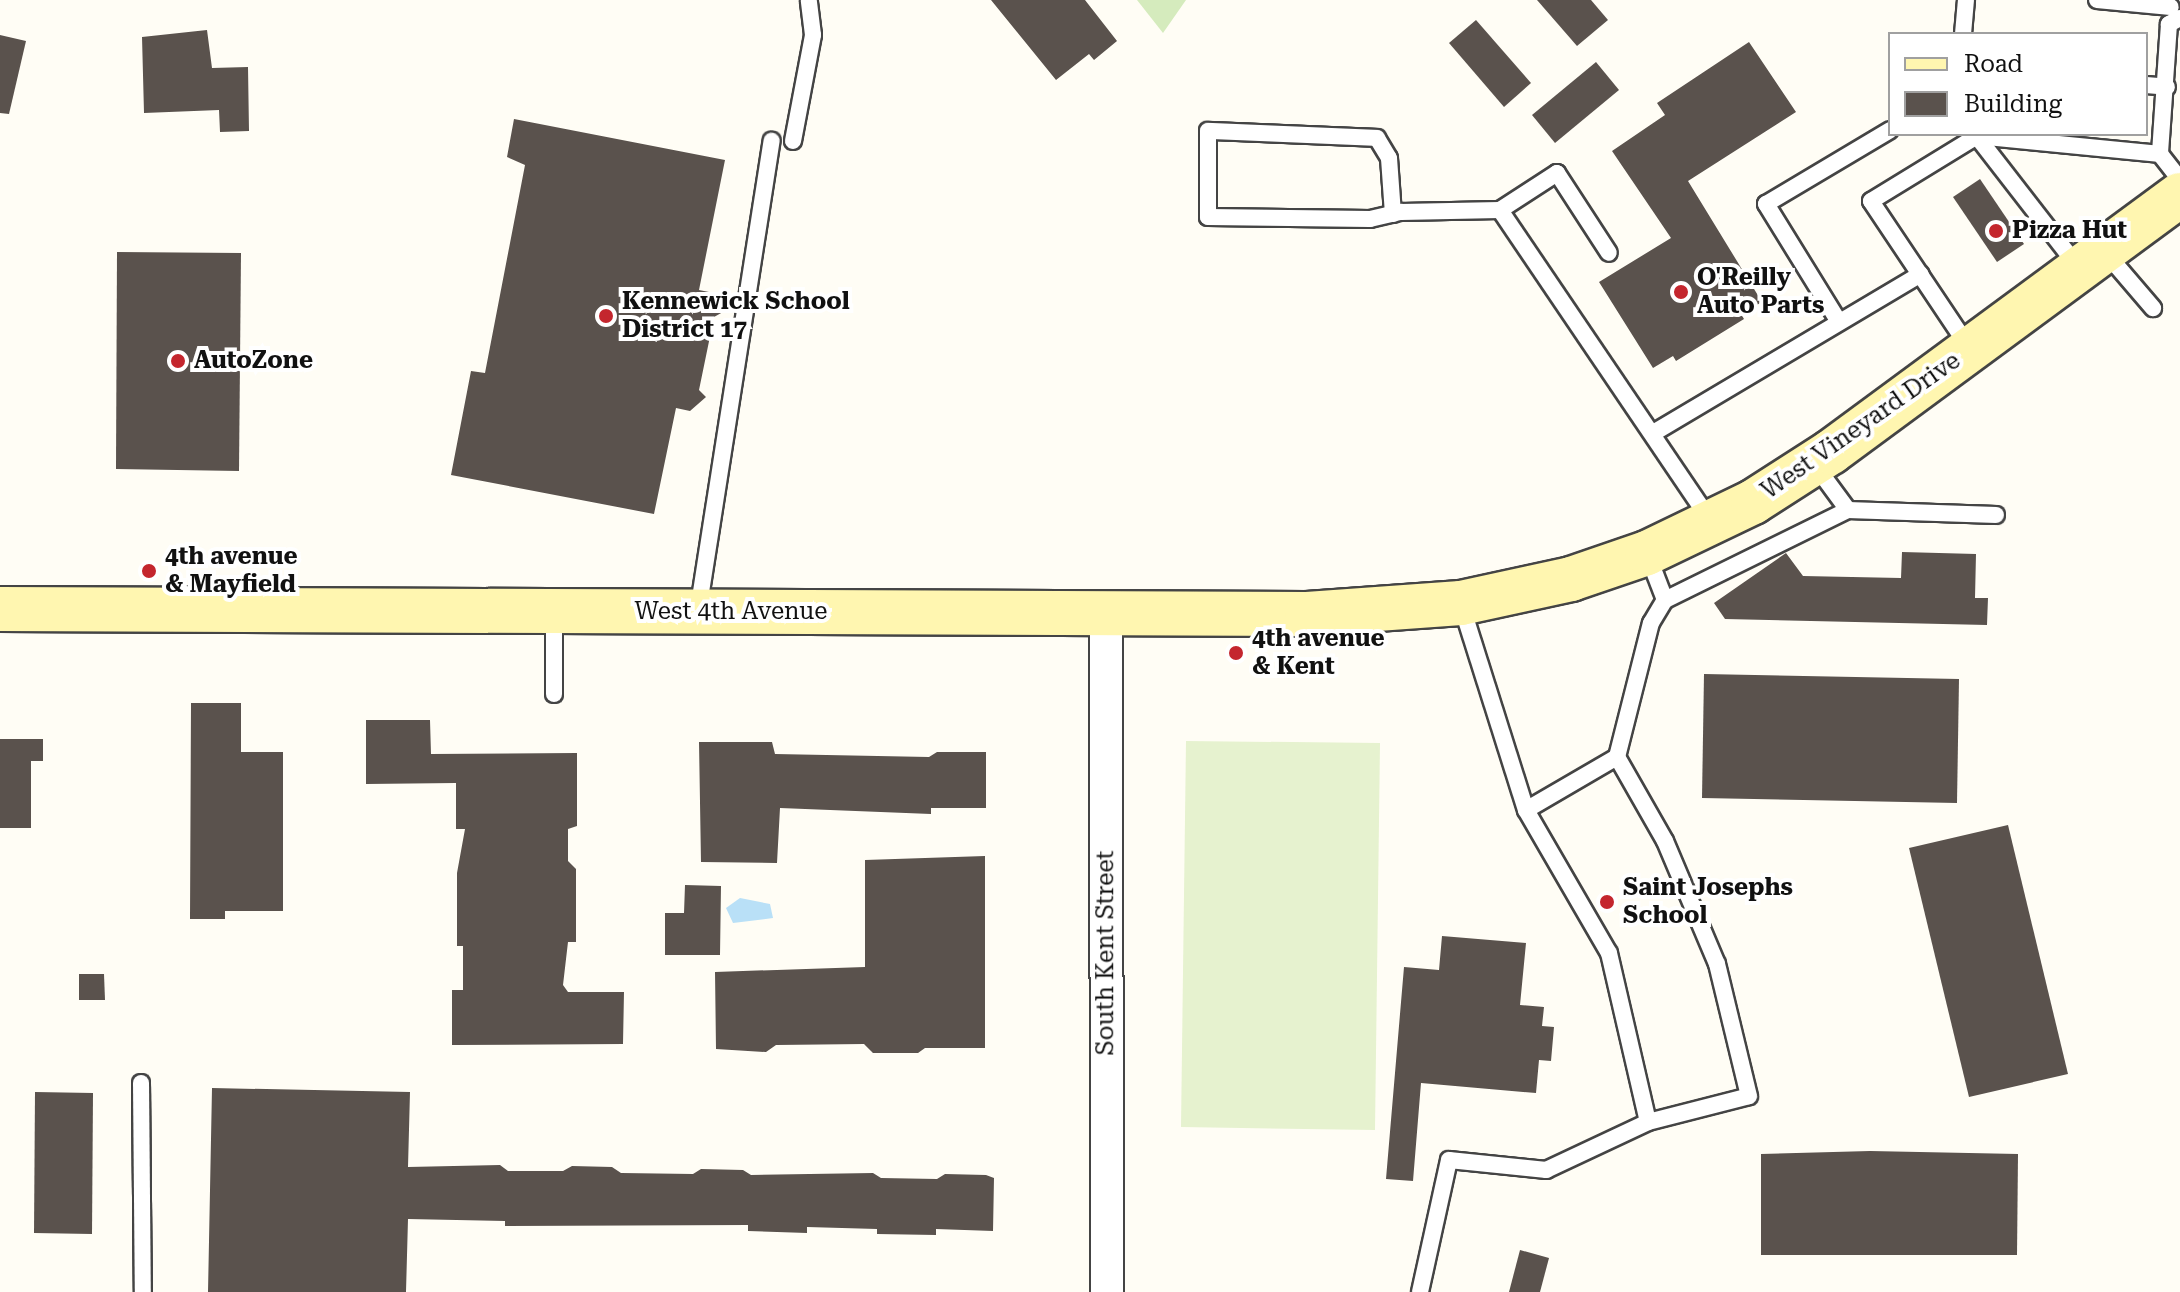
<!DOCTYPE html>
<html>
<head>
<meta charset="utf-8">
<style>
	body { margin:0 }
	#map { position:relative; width:2180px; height:1292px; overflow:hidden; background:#fffdf5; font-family:"Roboto Serif",serif }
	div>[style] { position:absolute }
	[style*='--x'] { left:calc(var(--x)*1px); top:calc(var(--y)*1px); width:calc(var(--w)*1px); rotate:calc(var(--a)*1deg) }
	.green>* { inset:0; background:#d5ebbd }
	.pitch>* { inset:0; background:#e6f2cf }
	.water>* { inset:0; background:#b9e0f7 }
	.building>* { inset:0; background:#5a524d }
	.roads { filter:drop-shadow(2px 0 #444) drop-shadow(-2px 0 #444) drop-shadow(0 2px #444) drop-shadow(0 -2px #444) }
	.lane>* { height:16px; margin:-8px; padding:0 8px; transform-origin:8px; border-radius:8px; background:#fff }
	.street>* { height:32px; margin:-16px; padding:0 16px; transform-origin:16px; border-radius:16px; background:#fff }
	.secondary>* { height:44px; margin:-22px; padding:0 22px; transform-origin:22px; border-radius:22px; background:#fff6b0 }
	.dots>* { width:22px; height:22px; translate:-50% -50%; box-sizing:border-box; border:4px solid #fff; border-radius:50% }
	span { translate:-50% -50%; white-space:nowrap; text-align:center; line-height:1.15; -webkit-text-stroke:8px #fff; paint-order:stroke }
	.poi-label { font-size:24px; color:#111; font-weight:700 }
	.left { translate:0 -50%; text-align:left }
	.street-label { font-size:24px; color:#111 }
	.legend { position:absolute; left:1888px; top:32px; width:260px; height:104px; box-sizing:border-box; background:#fff; border:2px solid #a0a0a0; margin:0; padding:10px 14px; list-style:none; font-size:24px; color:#111 }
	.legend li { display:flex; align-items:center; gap:16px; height:40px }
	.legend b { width:40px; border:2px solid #a0a0a0 }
</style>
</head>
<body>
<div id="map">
	<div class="green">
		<i style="clip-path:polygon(1137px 0,1186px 0,1163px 33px)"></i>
	</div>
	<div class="pitch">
		<i style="clip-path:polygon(1186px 741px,1380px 743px,1375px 1130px,1181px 1127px)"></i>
	</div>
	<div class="water">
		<i style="clip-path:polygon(740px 898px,770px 904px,773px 918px,733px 923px,726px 908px)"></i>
	</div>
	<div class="building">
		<i style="clip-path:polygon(991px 0,1085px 0,1117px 41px,1094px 60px,1089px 54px,1056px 80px)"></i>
		<i style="clip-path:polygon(1537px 0,1591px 0,1608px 20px,1577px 46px)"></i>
		<i style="clip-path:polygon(1476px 20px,1531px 83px,1504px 107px,1449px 43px)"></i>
		<i style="clip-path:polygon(207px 30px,212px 68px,248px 67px,249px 131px,220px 132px,219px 110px,144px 113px,142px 37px)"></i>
		<i style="clip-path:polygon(0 35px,26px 41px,9px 114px,0 113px)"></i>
		<i style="clip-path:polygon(1749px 42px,1796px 112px,1688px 181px,1762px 302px,1741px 314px,1744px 319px,1676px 361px,1673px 356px,1653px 368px,1599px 282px,1671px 238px,1612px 151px,1665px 115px,1657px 103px)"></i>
		<i style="clip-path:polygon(1596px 62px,1619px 90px,1555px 143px,1532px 115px)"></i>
		<i style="clip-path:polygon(514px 119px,725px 160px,699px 290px,714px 293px,723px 312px,714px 317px,699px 390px,706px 397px,690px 411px,676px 408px,654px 514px,451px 475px,471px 371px,485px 373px,525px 165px,507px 157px)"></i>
		<i style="clip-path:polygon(1980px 179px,2024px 244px,1997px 262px,1953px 197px)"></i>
		<i style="clip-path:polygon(117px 252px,241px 253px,239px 471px,116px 469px)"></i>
		<i style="clip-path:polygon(1902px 552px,1976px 554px,1975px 598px,1988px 598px,1987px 625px,1725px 619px,1714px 603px,1786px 553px,1803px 576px,1901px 578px)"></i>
		<i style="clip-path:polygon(1704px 674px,1959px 679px,1957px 803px,1702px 798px)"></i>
		<i style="clip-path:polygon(191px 703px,241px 703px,241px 752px,283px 752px,283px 911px,225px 911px,225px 919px,190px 919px)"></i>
		<i style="clip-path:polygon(366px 720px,430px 720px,431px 754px,577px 753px,577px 826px,568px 829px,568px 861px,576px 869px,576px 942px,568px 942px,563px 985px,568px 992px,624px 992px,623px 1044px,452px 1045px,452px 990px,463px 990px,463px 946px,457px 946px,457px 873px,465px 829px,456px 829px,456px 783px,366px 784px)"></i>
		<i style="clip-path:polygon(0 739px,43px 739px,43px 761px,31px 761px,31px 828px,0 828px)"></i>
		<i style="clip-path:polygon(699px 742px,772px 742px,775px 754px,929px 757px,937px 752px,986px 752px,986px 808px,931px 808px,931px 814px,780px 808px,777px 863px,701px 862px)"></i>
		<i style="clip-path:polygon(2008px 825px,2068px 1074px,1969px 1097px,1909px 848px)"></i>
		<i style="clip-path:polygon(985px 856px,985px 1048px,925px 1048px,918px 1053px,873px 1053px,864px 1044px,776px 1045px,766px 1052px,716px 1049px,715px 972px,865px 967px,865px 860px)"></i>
		<i style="clip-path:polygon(685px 885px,721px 886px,720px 955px,665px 955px,665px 913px,684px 913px)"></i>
		<i style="clip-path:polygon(1442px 936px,1526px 943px,1520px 1005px,1544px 1007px,1542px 1026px,1554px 1027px,1551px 1061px,1539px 1060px,1536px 1093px,1421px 1083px,1413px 1181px,1386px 1179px,1404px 967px,1439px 970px)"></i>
		<i style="clip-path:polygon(79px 974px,104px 974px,105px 1000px,79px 1000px)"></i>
		<i style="clip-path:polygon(212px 1088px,410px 1092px,408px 1167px,500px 1165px,508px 1171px,563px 1171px,572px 1166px,612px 1167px,621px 1173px,693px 1174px,701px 1169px,743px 1170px,751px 1175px,873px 1173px,881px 1178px,937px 1179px,945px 1174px,986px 1175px,994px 1178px,993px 1231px,936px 1229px,936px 1235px,877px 1234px,877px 1229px,807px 1227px,807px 1233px,748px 1231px,748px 1225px,505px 1226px,505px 1221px,408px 1219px,406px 1292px,208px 1292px)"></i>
		<i style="clip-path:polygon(35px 1092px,93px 1093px,92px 1234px,34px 1233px)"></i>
		<i style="clip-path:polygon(1870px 1151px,2018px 1154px,2017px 1255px,1761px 1255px,1761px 1154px)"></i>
		<i style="clip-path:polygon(1520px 1250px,1549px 1258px,1540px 1292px,1509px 1292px)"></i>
	</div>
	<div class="roads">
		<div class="lane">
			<i style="--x:2097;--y:0;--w:74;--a:5.4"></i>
			<i style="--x:2180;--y:18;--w:13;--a:151"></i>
			<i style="--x:2169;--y:24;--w:130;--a:94"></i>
			<i style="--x:2160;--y:154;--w:33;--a:52"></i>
			<i style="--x:1963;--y:34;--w:34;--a:-85"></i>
			<i style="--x:2146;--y:85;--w:21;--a:5"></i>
			<i style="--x:1975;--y:134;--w:170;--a:52.2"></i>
			<i style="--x:793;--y:141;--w:108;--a:-79.3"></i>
			<i style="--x:813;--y:35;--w:35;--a:-97"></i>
			<i style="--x:1500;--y:210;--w:374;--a:55.9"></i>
			<i style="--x:1393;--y:214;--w:56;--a:-94.1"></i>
			<i style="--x:1389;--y:158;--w:23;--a:-121"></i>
			<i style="--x:1377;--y:138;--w:169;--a:-177.6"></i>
			<i style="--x:1208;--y:131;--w:86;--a:90"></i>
			<i style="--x:1208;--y:217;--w:162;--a:0.7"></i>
			<i style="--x:1370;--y:219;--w:32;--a:-13"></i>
			<i style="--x:1401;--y:212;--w:99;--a:-1.2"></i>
			<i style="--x:1500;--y:210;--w:68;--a:-33"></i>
			<i style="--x:1557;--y:173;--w:95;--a:57"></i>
			<i style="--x:2105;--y:252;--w:74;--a:49.4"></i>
			<i style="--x:1839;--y:322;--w:139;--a:-121.7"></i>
			<i style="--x:1766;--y:204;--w:144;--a:-30.8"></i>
			<i style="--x:1970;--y:349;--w:178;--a:-123.8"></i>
			<i style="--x:1871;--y:201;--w:124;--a:-31.5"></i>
			<i style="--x:1977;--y:136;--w:184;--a:5.6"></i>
			<i style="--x:1655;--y:432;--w:309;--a:-30.7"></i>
			<i style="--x:1848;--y:510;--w:148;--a:1.9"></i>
			<i style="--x:1647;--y:553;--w:50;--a:69"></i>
			<i style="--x:1461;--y:604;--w:216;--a:72.5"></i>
			<i style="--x:1526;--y:810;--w:165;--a:59.9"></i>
			<i style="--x:1609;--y:953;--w:173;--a:77"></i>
			<i style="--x:554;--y:611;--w:83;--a:90"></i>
			<i style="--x:698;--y:611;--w:476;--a:-81.1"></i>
			<i style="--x:1526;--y:810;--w:105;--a:-30.2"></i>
			<i style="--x:1617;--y:757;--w:138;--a:-75.8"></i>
			<i style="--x:1651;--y:623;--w:27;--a:-59"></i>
			<i style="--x:1665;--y:600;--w:204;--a:-26.2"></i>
			<i style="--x:1848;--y:510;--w:56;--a:-126.3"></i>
			<i style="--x:141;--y:1083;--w:209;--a:89.5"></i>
			<i style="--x:1420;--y:1292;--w:135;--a:-77.6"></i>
			<i style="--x:1449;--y:1160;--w:98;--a:5.9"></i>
			<i style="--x:1546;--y:1170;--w:113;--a:-25.2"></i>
			<i style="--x:1648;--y:1122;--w:104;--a:-14.4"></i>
			<i style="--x:1749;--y:1096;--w:136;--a:-103.6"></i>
			<i style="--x:1717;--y:964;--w:134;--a:-112.9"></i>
			<i style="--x:1665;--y:841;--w:97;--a:-119.7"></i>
		</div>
		<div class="street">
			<i style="--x:1106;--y:614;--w:678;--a:89.92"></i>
		</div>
		<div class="secondary">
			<i style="--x:0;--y:609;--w:1307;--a:0.22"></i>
			<i style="--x:1307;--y:614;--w:154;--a:-4.1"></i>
			<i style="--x:1461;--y:603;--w:113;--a:-12.3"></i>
			<i style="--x:1571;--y:579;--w:80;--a:-18.9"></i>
			<i style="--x:1647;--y:553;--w:118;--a:-25.7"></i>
			<i style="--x:1753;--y:502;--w:93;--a:-32.7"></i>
			<i style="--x:1831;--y:452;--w:433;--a:-36.4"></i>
		</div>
	</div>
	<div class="dots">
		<i style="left:1996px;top:231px;background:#c4262e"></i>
		<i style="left:1681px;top:292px;background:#c4262e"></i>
		<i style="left:606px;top:316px;background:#c4262e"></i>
		<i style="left:178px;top:361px;background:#c4262e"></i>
		<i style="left:149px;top:571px;background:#c4262e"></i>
		<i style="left:1236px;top:653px;background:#c4262e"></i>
		<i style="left:1607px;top:902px;background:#c4262e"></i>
	</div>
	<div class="poi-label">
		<span class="left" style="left:2012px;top:231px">Pizza Hut</span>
		<span class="left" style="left:1697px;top:292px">O'Reilly<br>Auto Parts</span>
		<span class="left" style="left:622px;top:316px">Kennewick School<br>District 17</span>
		<span class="left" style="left:194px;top:361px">AutoZone</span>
		<span class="left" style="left:165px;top:571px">4th avenue<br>&amp; Mayfield</span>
		<span class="left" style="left:1252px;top:653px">4th avenue<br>&amp; Kent</span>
		<span class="left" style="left:1623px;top:902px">Saint Josephs<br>School</span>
	</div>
	<div class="street-label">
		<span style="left:1861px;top:426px;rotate:-35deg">West Vineyard Drive</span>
		<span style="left:731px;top:612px">West 4th Avenue</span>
		<span style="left:1106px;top:953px;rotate:-90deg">South Kent Street</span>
	</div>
	<ul class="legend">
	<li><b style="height:10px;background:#fff6b0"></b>Road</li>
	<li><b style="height:22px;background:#5a524d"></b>Building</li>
	</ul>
</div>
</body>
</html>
